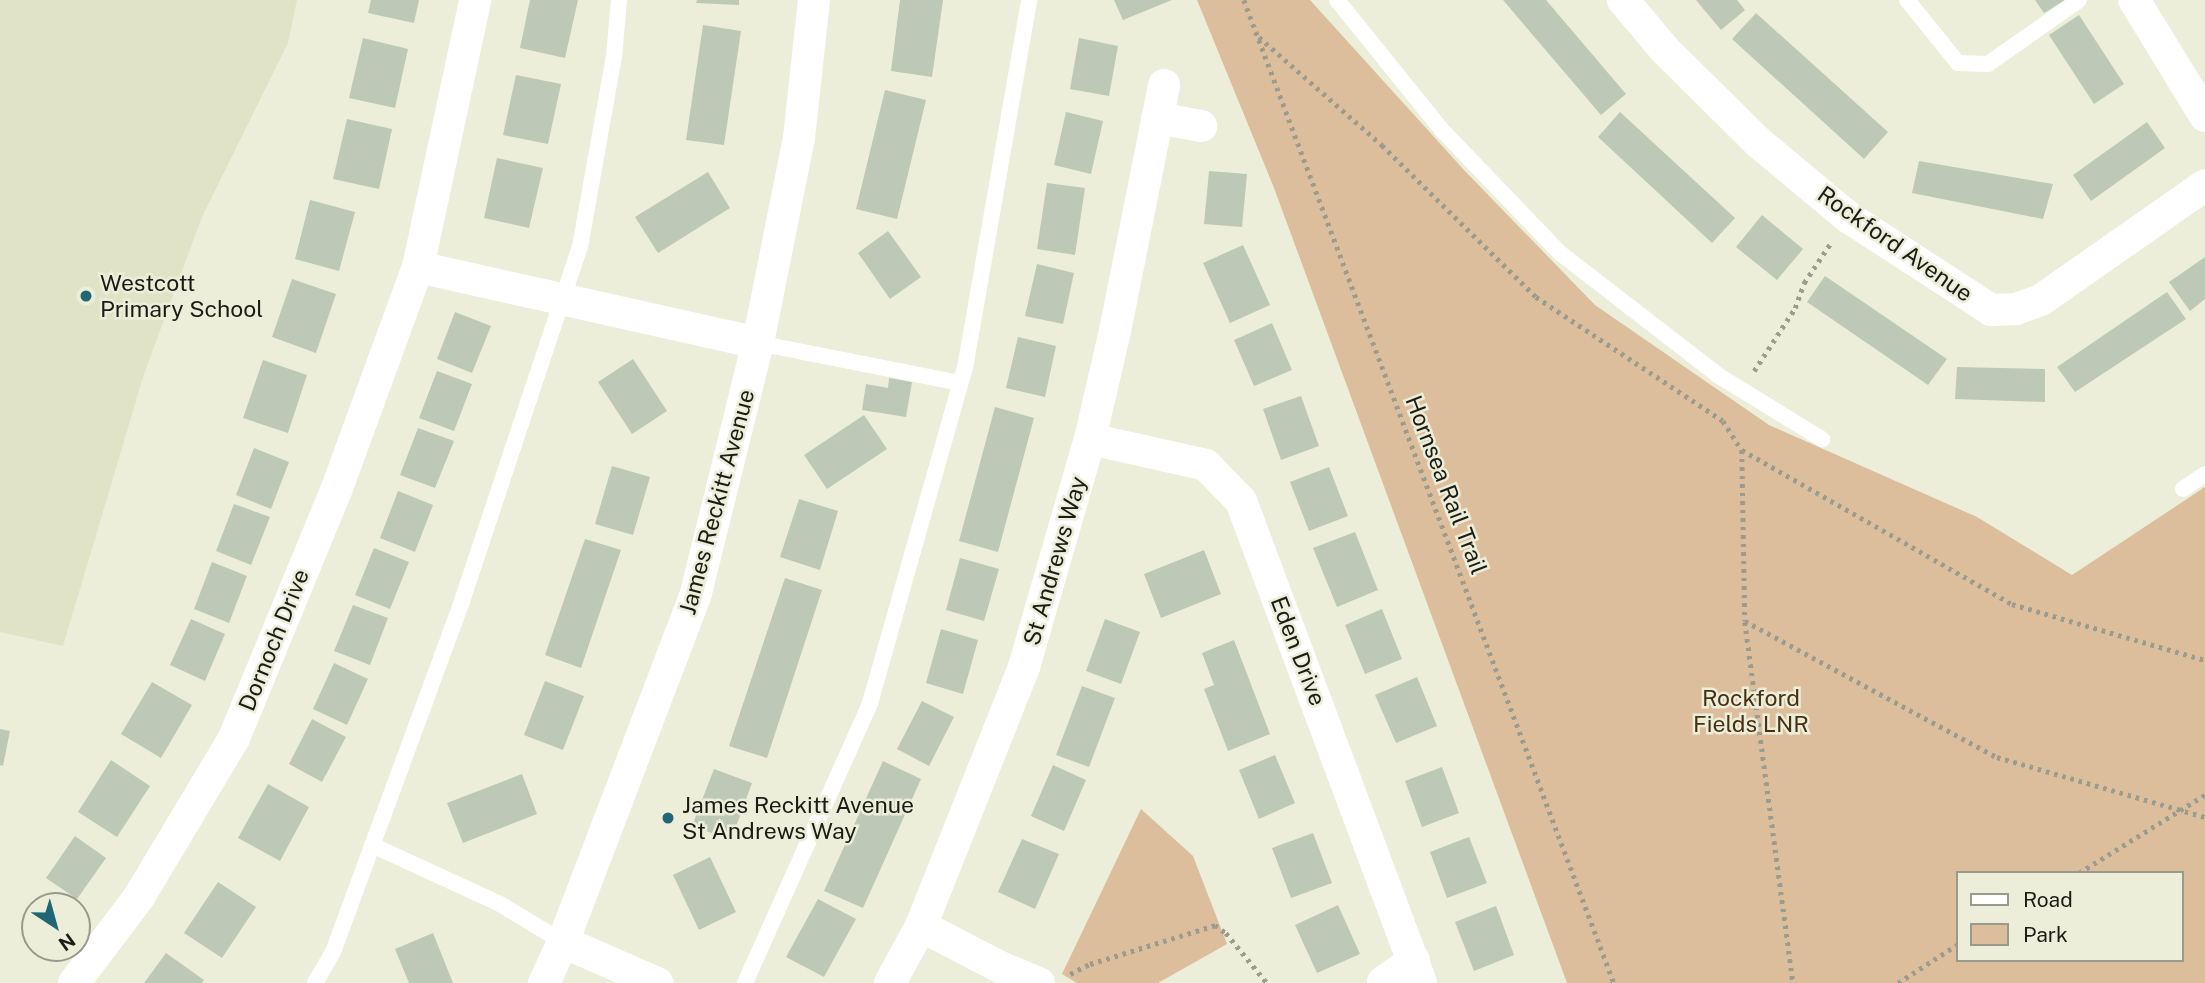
<!DOCTYPE html>
<html>
<head>
<meta charset="utf-8">
<style>
	body { margin:0 }
	#map { position:relative; width:2205px; height:983px; overflow:hidden; background:#eceed9; font-family:"Public Sans",sans-serif }
	div>[style] { position:absolute }
	[style*='--x'] { left:calc(var(--x)*1px); top:calc(var(--y)*1px); width:calc(var(--w)*1px); rotate:calc(var(--a)*1deg) }
	.built>* { inset:0; background:#e1e3c7 }
	.green>* { inset:0; background:#ddbe9c }
	.building>* { inset:0; background:#bec8b6 }
	.path>* { height:4.5px; margin-top:-2.25px; transform-origin:0; background:repeating-linear-gradient(90deg,#9b9c8d 0 3.5px,transparent 0 8.5px) }
	.service>* { height:16px; margin:-8px; padding:0 8px; transform-origin:8px; border-radius:8px; background:#fff }
	.minor>* { height:32px; margin:-16px; padding:0 16px; transform-origin:16px; border-radius:16px; background:#fff }
	.dots>* { width:19px; height:19px; translate:-50% -50%; box-sizing:border-box; border:4px solid #eceed9; border-radius:50% }
	span { translate:-50% -50%; white-space:nowrap; text-align:center; line-height:1.15; -webkit-text-stroke:5px #eceed9; paint-order:stroke }
	.street-label { font-size:23px; color:#1b1c15 }
	.poi-label { font-size:23px; color:#1b1c15 }
	.left { translate:0 -50%; text-align:left }
	.park-label { font-size:23px; color:#483012 }
	.legend { position:absolute; left:1956px; top:871px; width:228px; height:91px; box-sizing:border-box; background:#eceed9; border:2px solid #989a8b; margin:0; padding:9px 12px; list-style:none; font-size:21px; color:#1b1c15 }
	.legend li { display:flex; align-items:center; gap:14px; height:35px }
	.legend b { width:35px; border:2px solid #989a8b }
	.north { position:absolute; left:21px; top:892px; width:70px; height:70px; box-sizing:border-box; background:#eceed9; border:2px solid #989a8b; border-radius:50%; rotate:144deg; font-size:19px; font-weight:700; line-height:28px; text-align:center; color:#1b1c15 }
	.north::after { content:''; display:block; margin:auto; width:24px; height:32px; background:#1f6775; clip-path:polygon(50% 0,100% 100%,50% 72%,0 100%) }
</style>
</head>
<body>
<div id="map">
	<div class="built">
		<i style="clip-path:polygon(0 0,297px 0,288px 43px,202px 217px,144px 374px,63px 646px,0 632px)"></i>
	</div>
	<div class="green">
		<i style="clip-path:polygon(evenodd,1197px 0,1310px 0,1464px 170px,1595px 305px,1769px 425px,1977px 517px,2072px 575px,2205px 487px,2205px 983px,1567px 983px,1274px 188px,1197px 0,1958px 873px,2182px 873px,2182px 960px,1958px 960px,1958px 873px)"></i>
		<i style="clip-path:polygon(1141px 809px,1193px 856px,1227px 944px,1158px 983px,1077px 983px,1062px 974px)"></i>
	</div>
	<div class="building">
		<i style="clip-path:polygon(371px 0,419px 0,414px 23px,368px 13px)"></i>
		<i style="clip-path:polygon(530px 0,578px 0,565px 58px,520px 48px)"></i>
		<i style="clip-path:polygon(697px 0,739px 0,739px 5px,696px 3px)"></i>
		<i style="clip-path:polygon(900px 0,943px 0,932px 77px,891px 71px)"></i>
		<i style="clip-path:polygon(1114px 0,1172px 0,1123px 20px)"></i>
		<i style="clip-path:polygon(1503px 0,1546px 0,1626px 94px,1601px 115px)"></i>
		<i style="clip-path:polygon(1696px 0,1737px 0,1745px 10px,1721px 30px)"></i>
		<i style="clip-path:polygon(2035px 0,2065px 0,2044px 13px)"></i>
		<i style="clip-path:polygon(1756px 13px,1888px 132px,1864px 159px,1732px 39px)"></i>
		<i style="clip-path:polygon(2079px 15px,2124px 84px,2094px 104px,2049px 35px)"></i>
		<i style="clip-path:polygon(703px 25px,741px 31px,724px 145px,686px 140px)"></i>
		<i style="clip-path:polygon(363px 38px,408px 49px,395px 108px,349px 98px)"></i>
		<i style="clip-path:polygon(1079px 38px,1118px 46px,1109px 96px,1070px 89px)"></i>
		<i style="clip-path:polygon(516px 75px,561px 84px,548px 144px,503px 135px)"></i>
		<i style="clip-path:polygon(885px 90px,926px 100px,897px 219px,856px 209px)"></i>
		<i style="clip-path:polygon(1066px 112px,1103px 121px,1091px 174px,1054px 165px)"></i>
		<i style="clip-path:polygon(1620px 112px,1735px 218px,1712px 243px,1598px 137px)"></i>
		<i style="clip-path:polygon(347px 119px,392px 129px,379px 189px,333px 179px)"></i>
		<i style="clip-path:polygon(2147px 122px,2165px 148px,2091px 201px,2073px 175px)"></i>
		<i style="clip-path:polygon(497px 158px,543px 168px,529px 228px,484px 218px)"></i>
		<i style="clip-path:polygon(1919px 161px,2053px 184px,2043px 219px,1912px 193px)"></i>
		<i style="clip-path:polygon(1209px 171px,1247px 174px,1242px 227px,1204px 224px)"></i>
		<i style="clip-path:polygon(708px 172px,730px 208px,658px 253px,635px 217px)"></i>
		<i style="clip-path:polygon(1047px 183px,1085px 188px,1075px 255px,1037px 249px)"></i>
		<i style="clip-path:polygon(310px 200px,355px 212px,339px 271px,295px 259px)"></i>
		<i style="clip-path:polygon(1762px 215px,1803px 249px,1777px 280px,1736px 247px)"></i>
		<i style="clip-path:polygon(888px 231px,921px 277px,890px 299px,858px 253px)"></i>
		<i style="clip-path:polygon(1243px 245px,1270px 305px,1230px 323px,1203px 263px)"></i>
		<i style="clip-path:polygon(2205px 257px,2205px 299px,2190px 311px,2169px 282px)"></i>
		<i style="clip-path:polygon(1037px 264px,1074px 273px,1063px 324px,1025px 316px)"></i>
		<i style="clip-path:polygon(1825px 276px,1947px 359px,1928px 385px,1807px 302px)"></i>
		<i style="clip-path:polygon(292px 279px,336px 294px,316px 353px,272px 337px)"></i>
		<i style="clip-path:polygon(2167px 292px,2186px 319px,2075px 392px,2057px 367px)"></i>
		<i style="clip-path:polygon(455px 312px,491px 326px,472px 373px,437px 359px)"></i>
		<i style="clip-path:polygon(1272px 323px,1292px 370px,1254px 386px,1234px 340px)"></i>
		<i style="clip-path:polygon(1018px 337px,1056px 346px,1045px 397px,1006px 388px)"></i>
		<i style="clip-path:polygon(633px 359px,667px 411px,632px 434px,598px 382px)"></i>
		<i style="clip-path:polygon(263px 360px,307px 375px,288px 433px,243px 418px)"></i>
		<i style="clip-path:polygon(1957px 367px,2045px 369px,2045px 402px,1955px 399px)"></i>
		<i style="clip-path:polygon(437px 371px,472px 384px,454px 431px,419px 418px)"></i>
		<i style="clip-path:polygon(889px 378px,912px 382px,906px 417px,862px 410px,866px 384px,888px 388px)"></i>
		<i style="clip-path:polygon(1301px 396px,1319px 446px,1281px 460px,1263px 409px)"></i>
		<i style="clip-path:polygon(995px 407px,1034px 418px,998px 552px,959px 541px)"></i>
		<i style="clip-path:polygon(864px 415px,887px 449px,827px 489px,804px 455px)"></i>
		<i style="clip-path:polygon(418px 428px,454px 441px,435px 488px,400px 475px)"></i>
		<i style="clip-path:polygon(254px 448px,289px 462px,271px 509px,236px 495px)"></i>
		<i style="clip-path:polygon(612px 466px,650px 477px,633px 535px,595px 524px)"></i>
		<i style="clip-path:polygon(1329px 467px,1348px 516px,1309px 531px,1290px 482px)"></i>
		<i style="clip-path:polygon(398px 491px,433px 505px,415px 552px,380px 538px)"></i>
		<i style="clip-path:polygon(799px 499px,838px 511px,820px 570px,780px 557px)"></i>
		<i style="clip-path:polygon(234px 504px,270px 517px,251px 565px,216px 551px)"></i>
		<i style="clip-path:polygon(1355px 532px,1378px 590px,1337px 607px,1313px 548px)"></i>
		<i style="clip-path:polygon(585px 539px,621px 550px,581px 668px,545px 655px)"></i>
		<i style="clip-path:polygon(374px 548px,409px 562px,390px 609px,355px 595px)"></i>
		<i style="clip-path:polygon(1204px 550px,1221px 594px,1161px 618px,1144px 574px)"></i>
		<i style="clip-path:polygon(960px 558px,999px 569px,984px 621px,946px 610px)"></i>
		<i style="clip-path:polygon(212px 562px,247px 576px,229px 623px,194px 609px)"></i>
		<i style="clip-path:polygon(785px 578px,822px 590px,767px 758px,729px 746px)"></i>
		<i style="clip-path:polygon(353px 605px,388px 618px,370px 665px,334px 651px)"></i>
		<i style="clip-path:polygon(1382px 609px,1402px 659px,1365px 674px,1345px 625px)"></i>
		<i style="clip-path:polygon(191px 619px,225px 634px,205px 681px,170px 665px)"></i>
		<i style="clip-path:polygon(1105px 619px,1140px 632px,1121px 684px,1086px 671px)"></i>
		<i style="clip-path:polygon(941px 629px,978px 640px,963px 694px,926px 683px)"></i>
		<i style="clip-path:polygon(1234px 640px,1270px 734px,1228px 751px,1204px 689px,1214px 685px,1202px 653px)"></i>
		<i style="clip-path:polygon(334px 663px,368px 679px,347px 725px,313px 709px)"></i>
		<i style="clip-path:polygon(1417px 677px,1437px 726px,1396px 743px,1375px 695px)"></i>
		<i style="clip-path:polygon(545px 681px,584px 696px,563px 750px,524px 735px)"></i>
		<i style="clip-path:polygon(152px 682px,192px 705px,161px 758px,121px 734px)"></i>
		<i style="clip-path:polygon(1082px 686px,1115px 698px,1089px 767px,1056px 755px)"></i>
		<i style="clip-path:polygon(922px 701px,954px 717px,929px 766px,897px 749px)"></i>
		<i style="clip-path:polygon(312px 719px,346px 737px,322px 782px,289px 764px)"></i>
		<i style="clip-path:polygon(0 729px,10px 731px,3px 766px,0 765px)"></i>
		<i style="clip-path:polygon(1275px 755px,1295px 803px,1259px 819px,1239px 770px)"></i>
		<i style="clip-path:polygon(111px 760px,150px 786px,117px 837px,78px 812px)"></i>
		<i style="clip-path:polygon(883px 761px,921px 779px,863px 908px,824px 891px)"></i>
		<i style="clip-path:polygon(1053px 765px,1086px 780px,1064px 831px,1031px 816px)"></i>
		<i style="clip-path:polygon(1442px 767px,1459px 813px,1422px 827px,1405px 781px)"></i>
		<i style="clip-path:polygon(714px 769px,752px 783px,731px 840px,692px 826px)"></i>
		<i style="clip-path:polygon(522px 774px,537px 814px,463px 843px,447px 803px)"></i>
		<i style="clip-path:polygon(268px 784px,309px 807px,280px 861px,238px 838px)"></i>
		<i style="clip-path:polygon(1313px 833px,1332px 883px,1291px 898px,1272px 848px)"></i>
		<i style="clip-path:polygon(75px 836px,106px 858px,77px 899px,46px 878px)"></i>
		<i style="clip-path:polygon(1469px 837px,1487px 883px,1447px 898px,1430px 852px)"></i>
		<i style="clip-path:polygon(1022px 839px,1059px 854px,1035px 909px,998px 892px)"></i>
		<i style="clip-path:polygon(710px 857px,736px 912px,699px 930px,673px 875px)"></i>
		<i style="clip-path:polygon(218px 882px,256px 907px,222px 958px,184px 933px)"></i>
		<i style="clip-path:polygon(818px 899px,856px 919px,824px 977px,786px 957px)"></i>
		<i style="clip-path:polygon(1338px 905px,1360px 954px,1317px 973px,1295px 925px)"></i>
		<i style="clip-path:polygon(1496px 906px,1514px 955px,1474px 971px,1455px 922px)"></i>
		<i style="clip-path:polygon(433px 933px,453px 983px,409px 983px,395px 949px)"></i>
		<i style="clip-path:polygon(166px 953px,204px 980px,202px 983px,144px 983px)"></i>
	</div>
	<div class="path">
		<i style="--x:1244;--y:0;--w:1050;--a:69.37"></i>
		<i style="--x:1259;--y:37;--w:164;--a:41.3"></i>
		<i style="--x:1382;--y:145;--w:216;--a:44.6"></i>
		<i style="--x:1536;--y:297;--w:224;--a:33.5"></i>
		<i style="--x:1723;--y:421;--w:35;--a:57"></i>
		<i style="--x:1742;--y:450;--w:311;--a:29.7"></i>
		<i style="--x:2012;--y:604;--w:201;--a:16.2"></i>
		<i style="--x:1754;--y:371;--w:75;--a:-56.9"></i>
		<i style="--x:1795;--y:308;--w:27;--a:-70"></i>
		<i style="--x:1804;--y:283;--w:47;--a:-56.3"></i>
		<i style="--x:1742;--y:450;--w:171;--a:89"></i>
		<i style="--x:1745;--y:621;--w:286;--a:28.4"></i>
		<i style="--x:1997;--y:757;--w:216;--a:16.1"></i>
		<i style="--x:1745;--y:622;--w:364;--a:82.4"></i>
		<i style="--x:2079;--y:873;--w:148;--a:-31.8"></i>
		<i style="--x:1070;--y:974;--w:22;--a:-27"></i>
		<i style="--x:1090;--y:964;--w:131;--a:-17.3"></i>
		<i style="--x:1215;--y:925;--w:14;--a:36"></i>
		<i style="--x:1226;--y:933;--w:65;--a:50.6"></i>
		<i style="--x:1898;--y:983;--w:72;--a:-33"></i>
	</div>
	<div class="service">
		<i style="--x:1337;--y:0;--w:166;--a:51.1"></i>
		<i style="--x:1441;--y:129;--w:172;--a:46.2"></i>
		<i style="--x:1560;--y:253;--w:201;--a:37.7"></i>
		<i style="--x:1719;--y:376;--w:121;--a:31.5"></i>
		<i style="--x:1907;--y:0;--w:81;--a:51"></i>
		<i style="--x:1958;--y:63;--w:30;--a:2"></i>
		<i style="--x:1988;--y:64;--w:111;--a:-35.1"></i>
		<i style="--x:758;--y:343;--w:206;--a:11.2"></i>
		<i style="--x:2183;--y:489;--w:27;--a:-34"></i>
		<i style="--x:372;--y:845;--w:141;--a:24.7"></i>
		<i style="--x:500;--y:904;--w:74;--a:31.1"></i>
		<i style="--x:315;--y:983;--w:36;--a:-60"></i>
		<i style="--x:333;--y:952;--w:374;--a:-69.8"></i>
		<i style="--x:462;--y:601;--w:373;--a:-71.6"></i>
		<i style="--x:580;--y:247;--w:193;--a:-79.9"></i>
		<i style="--x:614;--y:57;--w:57;--a:-85"></i>
		<i style="--x:745;--y:983;--w:307;--a:-65.9"></i>
		<i style="--x:870;--y:703;--w:348;--a:-74.2"></i>
		<i style="--x:965;--y:368;--w:374;--a:-80.1"></i>
	</div>
	<div class="minor">
		<i style="--x:1623;--y:0;--w:64;--a:50.1"></i>
		<i style="--x:1664;--y:49;--w:132;--a:44.7"></i>
		<i style="--x:1758;--y:142;--w:117;--a:39.8"></i>
		<i style="--x:1848;--y:217;--w:171;--a:33"></i>
		<i style="--x:1991;--y:310;--w:25;--a:-2"></i>
		<i style="--x:2016;--y:309;--w:27;--a:-20"></i>
		<i style="--x:2041;--y:300;--w:200;--a:-35"></i>
		<i style="--x:2134;--y:0;--w:136;--a:58.5"></i>
		<i style="--x:1157;--y:118;--w:45;--a:10.3"></i>
		<i style="--x:418;--y:267;--w:348;--a:12.6"></i>
		<i style="--x:1090;--y:439;--w:119;--a:12.6"></i>
		<i style="--x:1206;--y:465;--w:50;--a:45.8"></i>
		<i style="--x:1241;--y:501;--w:515;--a:69.52"></i>
		<i style="--x:921;--y:926;--w:89;--a:27.4"></i>
		<i style="--x:1000;--y:967;--w:42;--a:22.3"></i>
		<i style="--x:563;--y:942;--w:103;--a:23.6"></i>
		<i style="--x:1383;--y:982;--w:38;--a:-35"></i>
		<i style="--x:74;--y:983;--w:108;--a:-52.9"></i>
		<i style="--x:139;--y:897;--w:185;--a:-59.1"></i>
		<i style="--x:234;--y:738;--w:270;--a:-67.6"></i>
		<i style="--x:337;--y:488;--w:235;--a:-69.9"></i>
		<i style="--x:418;--y:267;--w:273;--a:-77.9"></i>
		<i style="--x:544;--y:983;--w:45;--a:-65.1"></i>
		<i style="--x:563;--y:942;--w:373;--a:-69.1"></i>
		<i style="--x:696;--y:593;--w:258;--a:-76.1"></i>
		<i style="--x:758;--y:343;--w:209;--a:-78.7"></i>
		<i style="--x:799;--y:138;--w:139;--a:-83.8"></i>
		<i style="--x:890;--y:983;--w:65;--a:-61.5"></i>
		<i style="--x:921;--y:926;--w:279;--a:-68.3"></i>
		<i style="--x:1024;--y:667;--w:237;--a:-73.9"></i>
		<i style="--x:1090;--y:439;--w:111;--a:-77"></i>
		<i style="--x:1115;--y:331;--w:251;--a:-78.7"></i>
	</div>
	<div class="dots">
		<i style="left:86px;top:296px;background:#1f6775"></i>
		<i style="left:668px;top:818px;background:#1f6775"></i>
	</div>
	<div class="street-label">
		<span style="left:1895px;top:244px;rotate:35deg">Rockford Avenue</span>
		<span style="left:1446px;top:485px;rotate:69deg">Hornsea Rail Trail</span>
		<span style="left:717px;top:502px;rotate:-75deg">James Reckitt Avenue</span>
		<span style="left:1055px;top:561px;rotate:-74deg">St Andrews Way</span>
		<span style="left:274px;top:640px;rotate:-68deg">Dornoch Drive</span>
		<span style="left:1298px;top:651px;rotate:69deg">Eden Drive</span>
	</div>
	<div class="poi-label">
		<span class="left" style="left:100px;top:296px">Westcott<br>Primary School</span>
		<span class="left" style="left:682px;top:818px">James Reckitt Avenue<br>St Andrews Way</span>
	</div>
	<div class="park-label">
		<span style="left:1751px;top:711px">Rockford<br>Fields LNR</span>
	</div>
	<ul class="legend">
	<li><b style="height:9px;background:#fff"></b>Road</li>
	<li><b style="height:19px;background:#ddbe9c"></b>Park</li>
	</ul>
	<div class="north">N</div>
</div>
</body>
</html>
